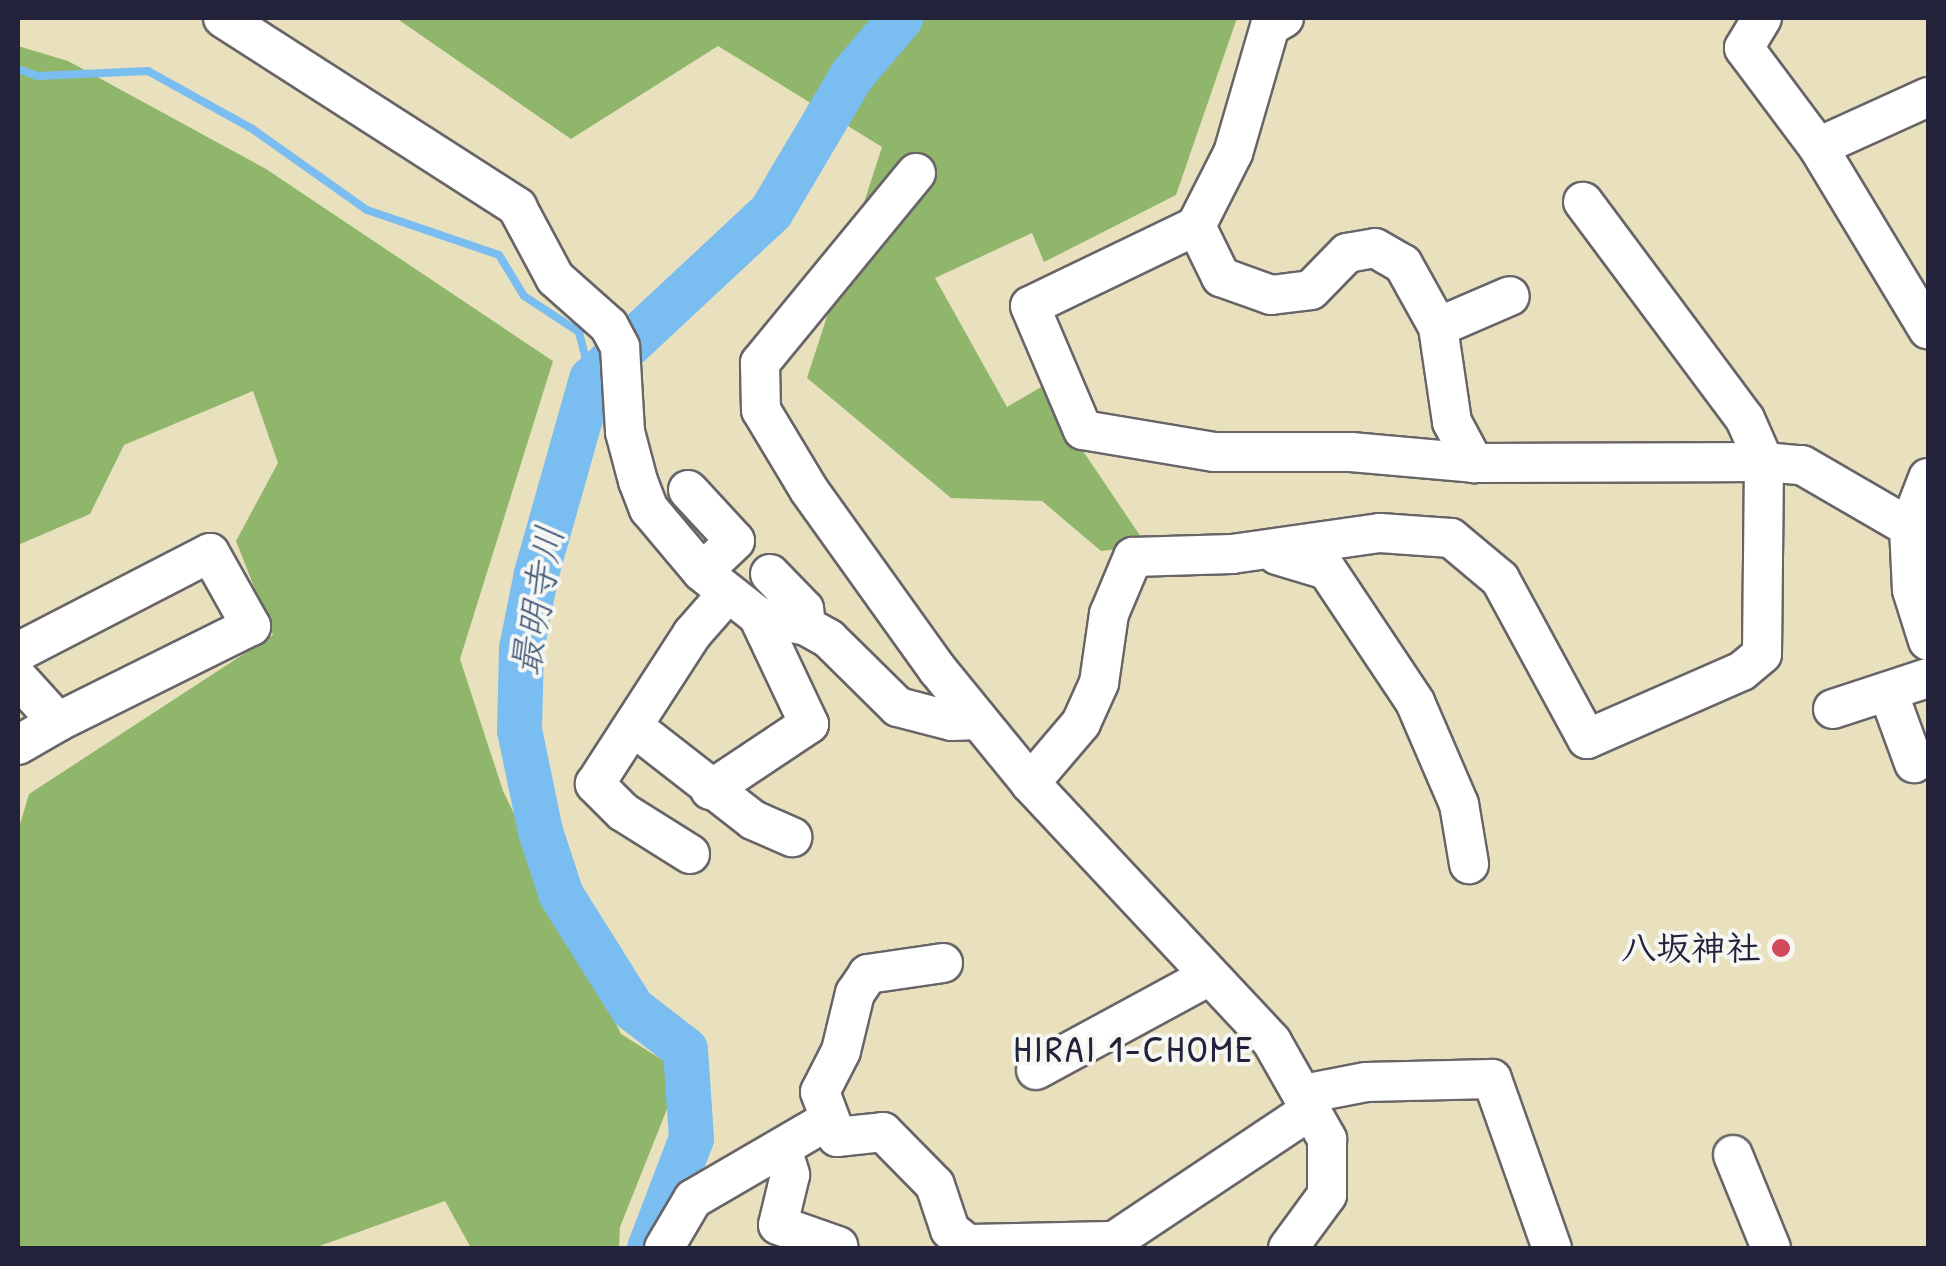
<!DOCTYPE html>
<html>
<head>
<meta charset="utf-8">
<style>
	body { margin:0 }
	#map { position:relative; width:1946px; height:1266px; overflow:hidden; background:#e9e1be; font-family:"Patrick Hand","Klee One",sans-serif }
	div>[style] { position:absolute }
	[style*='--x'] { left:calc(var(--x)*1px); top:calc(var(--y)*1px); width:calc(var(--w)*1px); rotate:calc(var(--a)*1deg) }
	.forest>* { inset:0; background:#90b66c }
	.stream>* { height:8px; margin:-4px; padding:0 4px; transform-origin:4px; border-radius:4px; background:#7abdf0 }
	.river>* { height:45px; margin:-22.5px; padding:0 22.5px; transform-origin:22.5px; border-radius:22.5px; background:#7abdf0 }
	.roads { filter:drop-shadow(2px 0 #686569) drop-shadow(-2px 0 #686569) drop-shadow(0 2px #686569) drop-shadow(0 -2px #686569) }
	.minor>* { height:38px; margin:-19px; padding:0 19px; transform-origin:19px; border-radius:19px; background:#fff }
	.dots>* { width:28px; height:28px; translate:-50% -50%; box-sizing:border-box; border:5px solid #f6f6f2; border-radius:50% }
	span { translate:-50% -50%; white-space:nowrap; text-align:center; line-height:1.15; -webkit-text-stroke:8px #f6f6f2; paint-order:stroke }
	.poi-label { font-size:35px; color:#22223b; font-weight:700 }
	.right { translate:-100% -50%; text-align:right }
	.water-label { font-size:38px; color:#41587a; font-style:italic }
	.neighbourhood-label { font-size:38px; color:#22223b; letter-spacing:2.5px }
	.frame { position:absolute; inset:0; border:20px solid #22223b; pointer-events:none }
</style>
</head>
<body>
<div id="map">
	<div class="forest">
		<i style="clip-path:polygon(396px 18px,1237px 18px,1176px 195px,1044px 262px,1032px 233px,935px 278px,1007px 407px,1053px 380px,1081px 448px,1147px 546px,1101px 551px,1042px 501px,951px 498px,807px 378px,882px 147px,718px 46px,571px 139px)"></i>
		<i style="clip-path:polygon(18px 46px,68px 61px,266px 169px,553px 361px,460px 659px,503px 791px,621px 1034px,664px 1061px,677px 1084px,620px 1227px,619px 1248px,471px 1248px,445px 1201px,314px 1248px,18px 1248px,18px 831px,29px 794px,273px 635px,236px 541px,278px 463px,253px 391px,124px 445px,90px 514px,18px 545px)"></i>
	</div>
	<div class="stream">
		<i style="--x:18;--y:69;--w:20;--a:20"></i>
		<i style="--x:37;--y:76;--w:111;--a:-2.6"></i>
		<i style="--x:148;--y:71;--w:118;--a:29"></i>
		<i style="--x:251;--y:128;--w:142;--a:35.3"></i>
		<i style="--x:367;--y:210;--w:139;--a:18.8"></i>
		<i style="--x:499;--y:255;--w:48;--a:58.6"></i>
		<i style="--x:524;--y:296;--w:66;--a:33.2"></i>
		<i style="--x:579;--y:332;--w:49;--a:75.7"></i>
	</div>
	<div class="river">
		<i style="--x:649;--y:1248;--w:118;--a:-69.1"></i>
		<i style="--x:691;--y:1138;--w:89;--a:-93.9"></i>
		<i style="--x:685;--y:1049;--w:67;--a:-142.3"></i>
		<i style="--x:632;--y:1008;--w:133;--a:-122.1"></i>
		<i style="--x:561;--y:895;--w:67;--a:-108.2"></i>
		<i style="--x:540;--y:831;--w:103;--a:-101.7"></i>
		<i style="--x:519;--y:730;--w:82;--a:-88.6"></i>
		<i style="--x:521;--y:648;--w:76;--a:-78.7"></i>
		<i style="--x:536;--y:573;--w:202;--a:-74.2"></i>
		<i style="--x:591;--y:379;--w:246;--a:-43"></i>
		<i style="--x:771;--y:211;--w:159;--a:-59.4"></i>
		<i style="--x:852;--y:74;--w:74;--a:-49.4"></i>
	</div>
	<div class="roads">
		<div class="minor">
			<i style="--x:223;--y:18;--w:350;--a:32.7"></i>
			<i style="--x:517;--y:207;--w:81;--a:61.8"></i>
			<i style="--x:555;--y:278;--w:72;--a:41.6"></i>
			<i style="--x:609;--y:326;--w:24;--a:62"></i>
			<i style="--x:620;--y:347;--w:85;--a:86.6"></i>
			<i style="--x:625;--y:432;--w:51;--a:75.1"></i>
			<i style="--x:638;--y:481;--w:30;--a:69"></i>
			<i style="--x:649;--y:509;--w:82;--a:49.9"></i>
			<i style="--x:702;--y:572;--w:71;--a:38.2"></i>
			<i style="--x:758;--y:616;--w:49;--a:11.8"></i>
			<i style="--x:806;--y:626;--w:26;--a:29"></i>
			<i style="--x:829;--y:639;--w:97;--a:44.6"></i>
			<i style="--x:898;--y:707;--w:56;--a:14.5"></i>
			<i style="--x:952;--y:721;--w:26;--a:-2"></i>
			<i style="--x:1284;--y:18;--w:16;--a:150"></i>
			<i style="--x:1270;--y:26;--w:132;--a:106.2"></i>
			<i style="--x:1233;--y:153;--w:82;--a:116.9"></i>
			<i style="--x:1196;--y:226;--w:184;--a:154.3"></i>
			<i style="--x:1030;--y:306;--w:135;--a:66.9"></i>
			<i style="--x:1083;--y:430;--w:133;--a:9.5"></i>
			<i style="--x:1214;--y:452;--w:137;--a:0"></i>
			<i style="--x:1351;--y:452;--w:123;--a:5.1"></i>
			<i style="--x:1474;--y:463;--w:290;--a:-0.2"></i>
			<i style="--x:1764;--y:462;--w:47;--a:-113.8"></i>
			<i style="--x:1745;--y:419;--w:271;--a:-126.7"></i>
			<i style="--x:1762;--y:18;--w:35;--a:121"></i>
			<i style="--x:1744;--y:48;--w:124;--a:53.2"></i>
			<i style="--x:1818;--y:147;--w:213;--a:58.9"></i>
			<i style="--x:1818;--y:147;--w:121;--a:-24.4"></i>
			<i style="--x:916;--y:173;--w:246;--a:129.4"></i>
			<i style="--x:760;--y:363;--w:47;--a:88.8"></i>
			<i style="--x:761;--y:410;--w:93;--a:59"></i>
			<i style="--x:809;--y:490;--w:221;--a:54.4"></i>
			<i style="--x:938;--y:670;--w:146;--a:50.8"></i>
			<i style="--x:1030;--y:783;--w:354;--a:46.9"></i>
			<i style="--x:1272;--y:1042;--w:112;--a:60.4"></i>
			<i style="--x:1327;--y:1139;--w:56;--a:90"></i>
			<i style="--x:1327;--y:1195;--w:66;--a:126.3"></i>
			<i style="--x:1196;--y:226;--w:57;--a:63.9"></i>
			<i style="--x:1221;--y:277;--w:53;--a:19.8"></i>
			<i style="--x:1271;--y:295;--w:40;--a:-7.1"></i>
			<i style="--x:1311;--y:290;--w:52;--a:-45.8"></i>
			<i style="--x:1347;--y:253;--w:28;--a:-10"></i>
			<i style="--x:1375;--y:248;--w:32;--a:30"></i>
			<i style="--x:1403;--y:264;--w:72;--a:60.9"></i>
			<i style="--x:1438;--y:327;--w:96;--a:81.6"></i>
			<i style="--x:1452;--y:422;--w:47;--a:61.8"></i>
			<i style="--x:1438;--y:327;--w:78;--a:-23.3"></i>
			<i style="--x:1928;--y:478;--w:53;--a:111.2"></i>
			<i style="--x:1909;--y:527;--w:63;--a:87.3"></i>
			<i style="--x:1912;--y:590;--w:53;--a:72.6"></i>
			<i style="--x:688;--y:490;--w:69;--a:47.3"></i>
			<i style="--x:735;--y:541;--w:45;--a:136.8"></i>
			<i style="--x:1277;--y:555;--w:52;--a:16.7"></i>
			<i style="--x:1327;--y:570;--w:159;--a:56.3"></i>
			<i style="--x:1415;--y:702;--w:111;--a:66.7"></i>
			<i style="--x:1459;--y:804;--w:61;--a:80.5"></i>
			<i style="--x:770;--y:574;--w:49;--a:45.8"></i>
			<i style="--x:804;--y:609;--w:17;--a:83"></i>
			<i style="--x:18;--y:652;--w:216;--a:-27.3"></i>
			<i style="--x:210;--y:553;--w:84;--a:60.7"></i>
			<i style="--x:251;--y:626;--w:216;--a:153.6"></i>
			<i style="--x:58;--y:722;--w:59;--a:-132.3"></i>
			<i style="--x:1888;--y:692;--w:76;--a:69.9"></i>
			<i style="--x:1833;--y:709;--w:100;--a:-18.1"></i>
			<i style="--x:635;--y:728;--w:150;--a:37.9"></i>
			<i style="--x:753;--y:820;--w:43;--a:23.6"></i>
			<i style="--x:18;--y:745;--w:46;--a:-29.9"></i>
			<i style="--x:1030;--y:783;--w:79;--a:-49.6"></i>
			<i style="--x:1081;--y:723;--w:44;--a:-65.8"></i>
			<i style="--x:1099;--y:683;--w:70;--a:-81.8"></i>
			<i style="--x:1109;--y:614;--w:62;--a:-67.2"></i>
			<i style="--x:1133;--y:557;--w:99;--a:-1.7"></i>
			<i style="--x:1232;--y:554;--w:149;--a:-8.1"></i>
			<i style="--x:1380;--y:533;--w:71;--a:4"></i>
			<i style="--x:1451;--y:538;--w:64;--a:39.9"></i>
			<i style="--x:1500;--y:579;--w:182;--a:61.5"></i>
			<i style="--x:1587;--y:739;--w:169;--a:-23.7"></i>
			<i style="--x:1742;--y:671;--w:26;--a:-40"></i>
			<i style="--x:1762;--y:654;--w:192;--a:-89.4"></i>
			<i style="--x:1764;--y:462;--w:38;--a:5"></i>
			<i style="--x:1802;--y:465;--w:124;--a:30.1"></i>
			<i style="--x:710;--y:790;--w:119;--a:-33.7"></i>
			<i style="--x:809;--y:724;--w:119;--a:-115.3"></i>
			<i style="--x:690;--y:854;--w:79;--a:-147.9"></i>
			<i style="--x:623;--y:812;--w:40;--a:-135"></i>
			<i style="--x:595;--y:784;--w:179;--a:-57.1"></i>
			<i style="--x:692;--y:634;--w:53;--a:-48.8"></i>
			<i style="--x:943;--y:963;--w:76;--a:171.7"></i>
			<i style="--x:868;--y:974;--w:23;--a:124"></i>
			<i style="--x:855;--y:993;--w:60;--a:103.6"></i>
			<i style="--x:841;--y:1051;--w:46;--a:117.1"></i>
			<i style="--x:820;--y:1092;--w:48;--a:69.3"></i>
			<i style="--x:837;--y:1137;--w:46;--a:-6.2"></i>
			<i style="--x:883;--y:1132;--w:74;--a:45.5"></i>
			<i style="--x:935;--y:1185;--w:47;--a:71.6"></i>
			<i style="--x:950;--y:1230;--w:22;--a:39"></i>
			<i style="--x:967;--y:1244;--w:147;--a:-1.2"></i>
			<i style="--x:1114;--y:1241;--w:238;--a:-33.7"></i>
			<i style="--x:1036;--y:1070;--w:197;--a:-28.5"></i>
			<i style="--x:1304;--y:1094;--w:63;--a:-11"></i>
			<i style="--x:1366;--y:1082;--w:126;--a:-1.4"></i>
			<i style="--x:1492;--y:1079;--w:179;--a:70.5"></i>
			<i style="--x:782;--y:1148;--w:28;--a:73"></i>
			<i style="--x:790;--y:1175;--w:51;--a:103.5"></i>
			<i style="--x:778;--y:1225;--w:64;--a:19.3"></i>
			<i style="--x:1733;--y:1155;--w:100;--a:67.8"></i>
			<i style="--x:664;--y:1248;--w:57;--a:-59.4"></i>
			<i style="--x:693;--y:1199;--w:157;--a:-30.2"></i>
		</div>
	</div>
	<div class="dots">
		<i style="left:1781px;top:948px;background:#d1495b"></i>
	</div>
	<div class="poi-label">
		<span class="right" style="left:1761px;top:948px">八坂神社</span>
	</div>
	<div class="water-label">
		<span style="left:537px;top:601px;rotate:-80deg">最明寺川</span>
	</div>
	<div class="neighbourhood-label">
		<span style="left:1134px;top:1049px">HIRAI 1-CHOME</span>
	</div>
	<div class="frame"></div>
</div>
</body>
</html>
